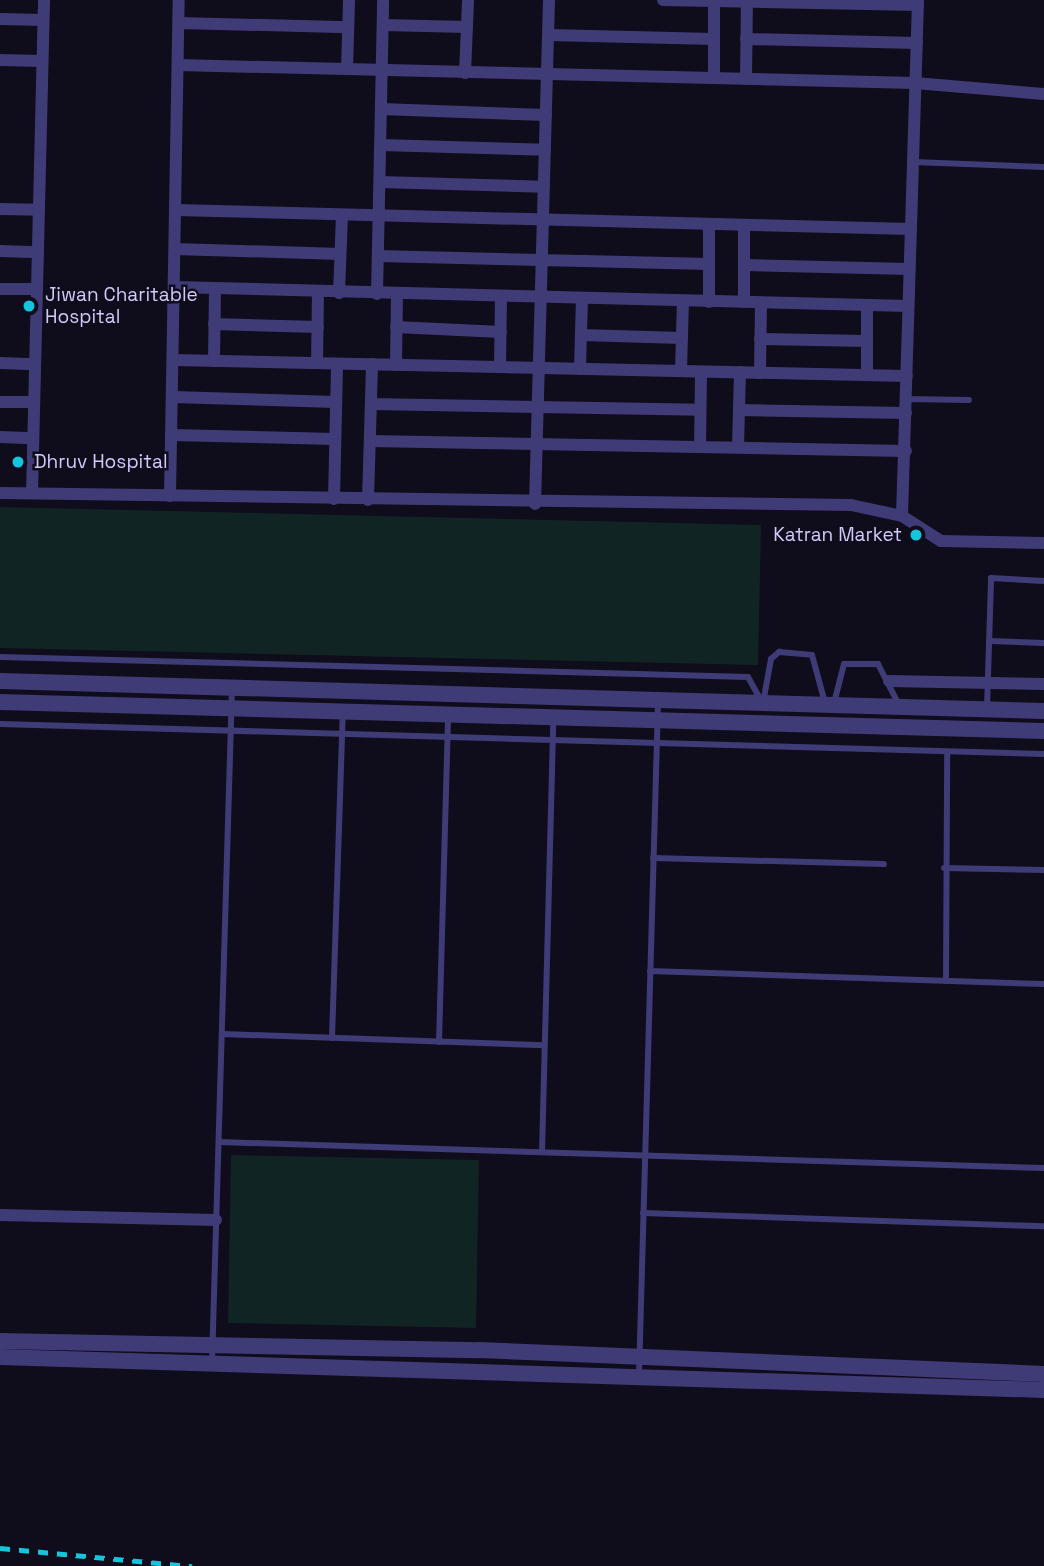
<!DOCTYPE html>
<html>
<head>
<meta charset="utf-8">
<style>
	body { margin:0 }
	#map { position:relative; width:1044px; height:1566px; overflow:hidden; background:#0f0c1b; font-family:"Space Grotesk",sans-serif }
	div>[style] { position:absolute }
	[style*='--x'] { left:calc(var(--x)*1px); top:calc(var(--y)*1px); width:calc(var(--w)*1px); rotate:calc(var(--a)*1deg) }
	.green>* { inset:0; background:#102424 }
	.service>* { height:6px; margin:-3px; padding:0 3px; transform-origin:3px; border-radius:3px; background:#3f3b76 }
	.minor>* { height:12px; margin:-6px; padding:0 6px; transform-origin:6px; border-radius:6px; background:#3f3b76 }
	.tertiary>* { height:16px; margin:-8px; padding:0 8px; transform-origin:8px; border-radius:8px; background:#3f3b76 }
	.rail>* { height:4.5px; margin-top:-2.25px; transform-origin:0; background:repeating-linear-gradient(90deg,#13c6de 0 10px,transparent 0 19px) }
	.dots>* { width:19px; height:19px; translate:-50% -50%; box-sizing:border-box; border:4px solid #0f0c1b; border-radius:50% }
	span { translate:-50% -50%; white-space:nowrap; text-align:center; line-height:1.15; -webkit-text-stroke:5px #0f0c1b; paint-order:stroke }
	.poi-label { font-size:19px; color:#d1cbfb }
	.left { translate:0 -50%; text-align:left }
	.right { translate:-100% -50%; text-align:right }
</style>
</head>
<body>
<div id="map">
	<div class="green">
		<i style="clip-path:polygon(0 507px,761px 525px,758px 665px,0 648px)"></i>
		<i style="clip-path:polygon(231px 1155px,479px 1160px,476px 1328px,228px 1323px)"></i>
	</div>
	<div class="service">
		<i style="--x:913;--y:162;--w:131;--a:2.2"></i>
		<i style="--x:906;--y:399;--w:63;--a:0.9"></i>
		<i style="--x:989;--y:641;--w:55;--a:2.1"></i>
		<i style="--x:0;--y:657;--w:748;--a:1.53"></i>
		<i style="--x:748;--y:677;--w:26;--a:61"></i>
		<i style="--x:763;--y:703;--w:45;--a:-79.7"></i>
		<i style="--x:771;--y:659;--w:11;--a:-41"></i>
		<i style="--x:779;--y:652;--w:33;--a:5"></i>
		<i style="--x:812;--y:655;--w:50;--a:74.8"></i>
		<i style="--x:834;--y:703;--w:40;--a:-75.6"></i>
		<i style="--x:844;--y:664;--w:34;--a:0"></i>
		<i style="--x:878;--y:664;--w:46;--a:62.9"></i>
		<i style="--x:987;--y:708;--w:130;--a:-88.2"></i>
		<i style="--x:991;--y:578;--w:53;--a:3.2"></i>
		<i style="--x:0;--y:724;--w:1044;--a:1.65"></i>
		<i style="--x:653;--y:858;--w:231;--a:1.5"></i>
		<i style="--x:944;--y:868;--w:100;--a:1.1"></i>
		<i style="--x:650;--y:971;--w:394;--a:1.9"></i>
		<i style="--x:946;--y:981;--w:229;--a:-89.7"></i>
		<i style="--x:222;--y:1034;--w:322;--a:2"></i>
		<i style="--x:332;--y:1038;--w:326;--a:-88.1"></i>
		<i style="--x:439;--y:1042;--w:327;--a:-88.4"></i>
		<i style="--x:219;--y:1142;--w:825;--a:1.81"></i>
		<i style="--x:542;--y:1152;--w:433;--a:-88.5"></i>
		<i style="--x:643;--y:1213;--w:401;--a:1.9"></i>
		<i style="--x:212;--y:1362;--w:673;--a:-88.3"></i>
		<i style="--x:639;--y:1375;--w:673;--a:-88.38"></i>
	</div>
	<div class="minor">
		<i style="--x:663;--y:0;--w:255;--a:1.1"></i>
		<i style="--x:0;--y:19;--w:43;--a:1.3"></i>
		<i style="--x:179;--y:23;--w:169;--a:1.4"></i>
		<i style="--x:383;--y:25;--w:84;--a:1.4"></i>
		<i style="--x:549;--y:35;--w:165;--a:1.4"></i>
		<i style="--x:746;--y:39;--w:171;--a:1.3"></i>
		<i style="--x:0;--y:60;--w:42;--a:1.4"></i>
		<i style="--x:178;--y:65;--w:737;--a:1.4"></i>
		<i style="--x:915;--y:83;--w:129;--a:4.9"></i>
		<i style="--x:347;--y:69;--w:69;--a:-88.3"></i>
		<i style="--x:465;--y:73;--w:73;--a:-87.6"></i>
		<i style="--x:714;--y:78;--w:77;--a:-90"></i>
		<i style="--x:746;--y:79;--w:77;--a:-89.3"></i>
		<i style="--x:381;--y:109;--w:165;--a:2.1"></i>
		<i style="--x:381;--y:145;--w:164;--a:1.7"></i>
		<i style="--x:380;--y:182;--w:164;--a:1.7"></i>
		<i style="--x:0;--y:209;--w:39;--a:1"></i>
		<i style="--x:176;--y:210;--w:735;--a:1.48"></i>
		<i style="--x:744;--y:226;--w:76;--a:90"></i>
		<i style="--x:175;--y:249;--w:165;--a:1.7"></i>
		<i style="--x:0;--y:251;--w:38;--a:2"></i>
		<i style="--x:378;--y:256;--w:331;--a:1.4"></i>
		<i style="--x:744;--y:265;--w:165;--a:1.4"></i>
		<i style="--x:174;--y:287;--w:734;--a:1.48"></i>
		<i style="--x:0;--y:289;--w:37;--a:0"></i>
		<i style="--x:339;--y:293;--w:77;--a:-87.8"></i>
		<i style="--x:377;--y:294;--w:294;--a:-88.8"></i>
		<i style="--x:709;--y:302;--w:76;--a:-90"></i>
		<i style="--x:867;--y:305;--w:70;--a:90"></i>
		<i style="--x:214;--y:324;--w:104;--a:1.7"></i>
		<i style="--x:396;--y:327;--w:105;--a:2.7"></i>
		<i style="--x:581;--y:335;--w:101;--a:1.7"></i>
		<i style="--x:760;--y:339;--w:107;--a:1.1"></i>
		<i style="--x:174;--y:360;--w:733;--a:1.25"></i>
		<i style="--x:214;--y:361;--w:72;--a:-89.2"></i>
		<i style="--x:0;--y:363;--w:35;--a:2"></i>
		<i style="--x:317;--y:363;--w:71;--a:-89.2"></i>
		<i style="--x:396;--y:365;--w:71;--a:-89.2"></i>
		<i style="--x:500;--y:367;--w:70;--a:-89.2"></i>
		<i style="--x:580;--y:369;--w:70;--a:-88.4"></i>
		<i style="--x:681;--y:371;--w:70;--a:-88.4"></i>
		<i style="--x:760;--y:373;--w:70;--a:-89.2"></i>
		<i style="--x:173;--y:397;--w:163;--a:1.8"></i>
		<i style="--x:0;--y:402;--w:34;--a:0"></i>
		<i style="--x:371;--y:404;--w:329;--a:1"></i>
		<i style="--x:739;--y:410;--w:167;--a:1"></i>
		<i style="--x:172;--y:435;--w:163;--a:1.4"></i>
		<i style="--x:0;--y:437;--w:33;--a:2"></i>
		<i style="--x:370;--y:441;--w:536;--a:1.07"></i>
		<i style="--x:700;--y:447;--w:75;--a:-89.2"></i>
		<i style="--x:738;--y:447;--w:75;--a:-88.5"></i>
		<i style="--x:0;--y:493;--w:851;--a:0.81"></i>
		<i style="--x:851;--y:505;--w:52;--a:12.2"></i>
		<i style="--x:902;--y:516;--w:46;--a:32.7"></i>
		<i style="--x:941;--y:541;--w:103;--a:1.1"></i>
		<i style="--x:32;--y:493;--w:493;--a:-88.6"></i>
		<i style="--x:170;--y:496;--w:496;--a:-89"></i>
		<i style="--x:334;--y:499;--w:135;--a:-88.7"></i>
		<i style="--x:368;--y:500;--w:136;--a:-88.3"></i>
		<i style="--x:535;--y:504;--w:504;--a:-88.41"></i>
		<i style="--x:902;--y:516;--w:516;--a:-88.22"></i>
		<i style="--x:889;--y:681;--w:155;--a:1.1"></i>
		<i style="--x:0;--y:1215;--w:216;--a:1.3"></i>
	</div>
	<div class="tertiary">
		<i style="--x:0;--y:681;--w:1044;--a:1.65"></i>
		<i style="--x:0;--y:702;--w:1044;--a:1.59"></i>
		<i style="--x:0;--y:1341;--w:479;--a:1.1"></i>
		<i style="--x:479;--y:1350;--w:566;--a:2.43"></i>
		<i style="--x:0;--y:1357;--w:1045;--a:1.81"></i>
	</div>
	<div class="rail">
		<i style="--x:0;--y:1548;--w:193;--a:5.4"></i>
	</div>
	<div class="dots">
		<i style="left:29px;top:306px;background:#13c6de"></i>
		<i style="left:18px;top:462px;background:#13c6de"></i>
		<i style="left:916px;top:535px;background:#13c6de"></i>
	</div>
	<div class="poi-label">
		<span class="left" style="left:45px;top:306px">Jiwan Charitable<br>Hospital</span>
		<span class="left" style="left:34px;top:462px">Dhruv Hospital</span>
		<span class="right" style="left:902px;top:535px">Katran Market</span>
	</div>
</div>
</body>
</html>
